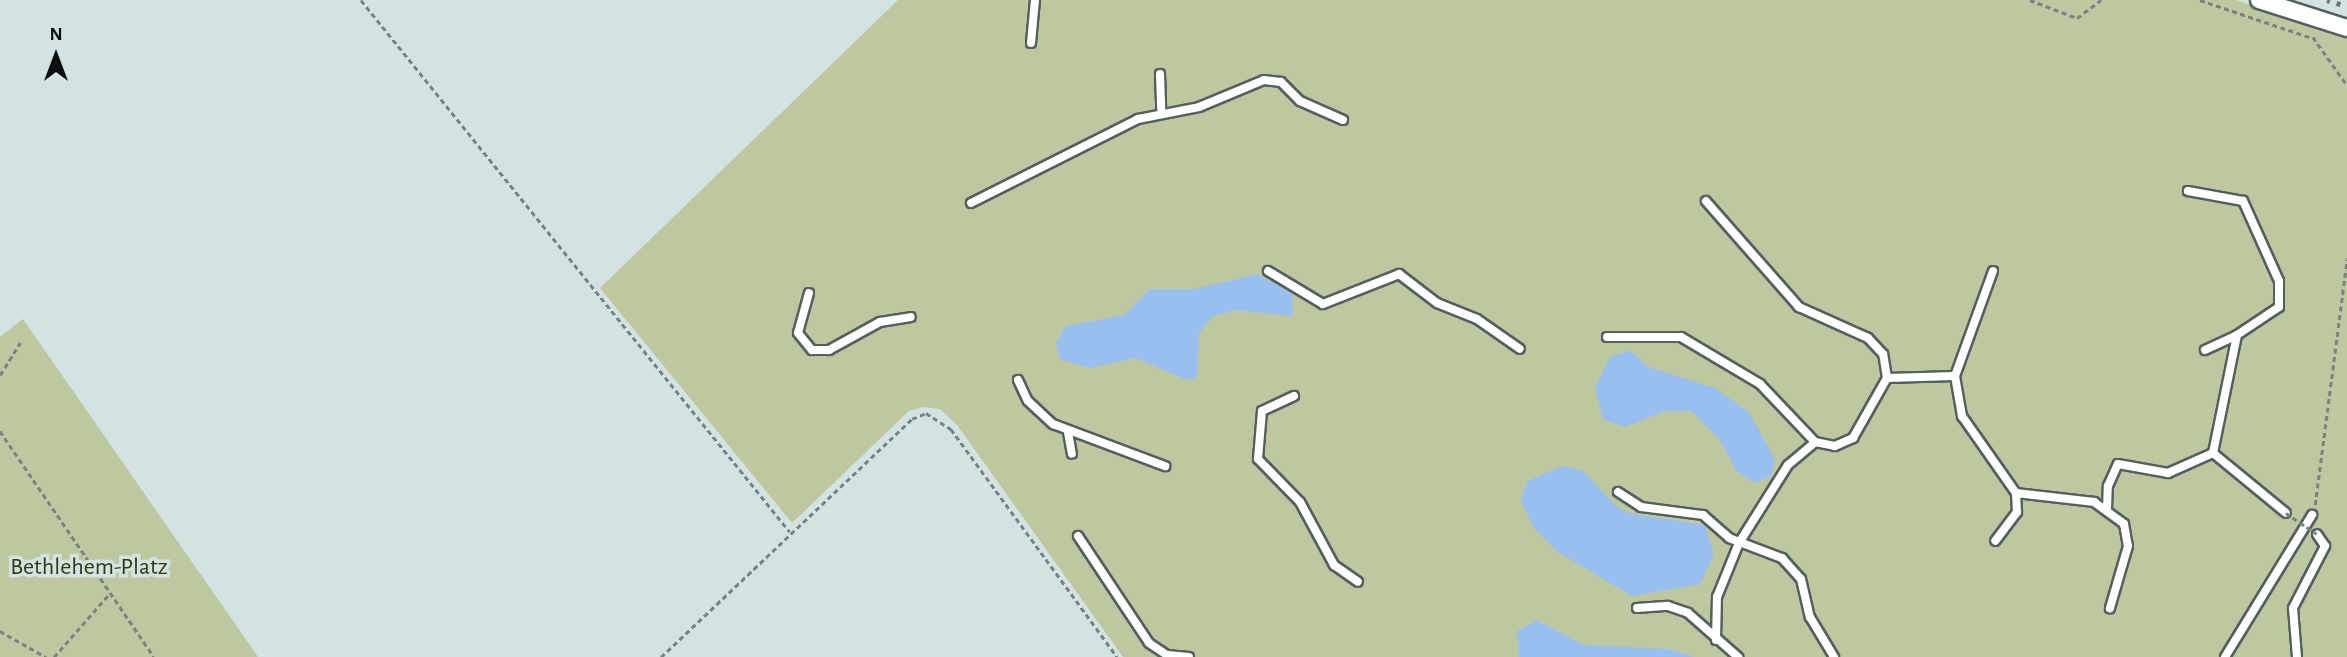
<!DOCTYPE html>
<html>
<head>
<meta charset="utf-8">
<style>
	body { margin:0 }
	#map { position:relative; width:2347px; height:657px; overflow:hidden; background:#d2e3e1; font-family:"Alegreya Sans",sans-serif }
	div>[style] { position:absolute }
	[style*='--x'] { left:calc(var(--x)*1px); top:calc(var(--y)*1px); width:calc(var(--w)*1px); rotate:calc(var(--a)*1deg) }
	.green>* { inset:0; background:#bdc8a0 }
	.water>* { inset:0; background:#99bff0 }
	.path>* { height:2.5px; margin-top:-1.25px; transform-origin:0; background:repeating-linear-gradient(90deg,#778381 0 5px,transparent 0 8.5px) }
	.roads { filter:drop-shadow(2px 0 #52605f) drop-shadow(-2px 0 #52605f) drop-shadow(0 2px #52605f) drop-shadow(0 -2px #52605f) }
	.service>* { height:8px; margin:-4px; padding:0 4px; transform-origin:4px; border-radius:4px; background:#fff }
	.minor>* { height:16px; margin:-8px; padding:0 8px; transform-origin:8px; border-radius:8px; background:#fff }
	.rail>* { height:5px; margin-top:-2.5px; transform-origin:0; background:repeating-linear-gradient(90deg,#6b7674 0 3.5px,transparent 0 10.5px) }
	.path-bridge>* { height:2.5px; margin-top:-1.25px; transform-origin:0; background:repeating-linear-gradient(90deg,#778381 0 5px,transparent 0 8.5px) }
	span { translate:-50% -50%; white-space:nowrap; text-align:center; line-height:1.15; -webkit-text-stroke:7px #d2e3e1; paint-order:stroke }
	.park-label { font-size:24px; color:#2f390d }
	.north { position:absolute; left:21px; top:21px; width:70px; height:70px; -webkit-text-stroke:5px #d2e3e1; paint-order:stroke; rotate:0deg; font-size:19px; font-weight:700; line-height:28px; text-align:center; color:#0b100f }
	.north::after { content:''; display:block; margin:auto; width:24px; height:32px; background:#0b100f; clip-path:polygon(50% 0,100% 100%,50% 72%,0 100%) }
</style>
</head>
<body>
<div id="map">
	<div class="green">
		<i style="clip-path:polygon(898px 0,2236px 0,2347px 37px,2347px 657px,1123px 657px,957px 425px,940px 409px,923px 407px,909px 411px,792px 523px,600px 288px)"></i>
		<i style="clip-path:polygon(23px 319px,258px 657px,0 657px,0 337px)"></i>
	</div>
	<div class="water">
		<i style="clip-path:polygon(1257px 274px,1292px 293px,1293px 316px,1234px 310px,1213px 316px,1199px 333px,1197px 378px,1184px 379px,1136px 358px,1090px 368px,1060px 359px,1056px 343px,1066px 326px,1124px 315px,1150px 289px,1195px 289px)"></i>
		<i style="clip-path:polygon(1630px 350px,1648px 367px,1715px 388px,1749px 412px,1775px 460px,1771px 476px,1755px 483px,1737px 472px,1720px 440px,1692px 411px,1665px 411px,1624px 427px,1603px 419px,1595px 387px,1610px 357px)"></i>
		<i style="clip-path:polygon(1563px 466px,1583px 471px,1618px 508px,1633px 514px,1705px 525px,1714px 554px,1700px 584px,1632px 596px,1558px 552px,1534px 528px,1521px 501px,1527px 481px)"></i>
		<i style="clip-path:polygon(1537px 620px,1584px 645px,1670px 649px,1694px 657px,1519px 657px,1517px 631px)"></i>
	</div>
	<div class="path">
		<i style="--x:361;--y:0;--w:683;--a:51.12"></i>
		<i style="--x:2030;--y:0;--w:50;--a:21"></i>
		<i style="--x:2077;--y:18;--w:30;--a:-37"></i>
		<i style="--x:2200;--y:0;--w:118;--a:18.7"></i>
		<i style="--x:2313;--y:37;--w:59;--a:54.7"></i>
		<i style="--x:0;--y:375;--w:38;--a:-58"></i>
		<i style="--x:0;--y:431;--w:273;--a:55.7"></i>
		<i style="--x:2315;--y:505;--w:249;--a:-82.6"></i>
		<i style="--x:0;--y:631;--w:53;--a:29.5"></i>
		<i style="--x:54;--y:657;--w:85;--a:-48.8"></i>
		<i style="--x:661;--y:657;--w:346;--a:-43.5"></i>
		<i style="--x:912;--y:419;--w:15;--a:-23"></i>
		<i style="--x:926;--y:413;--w:30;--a:33"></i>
		<i style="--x:951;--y:429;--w:282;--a:53.9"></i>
	</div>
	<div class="roads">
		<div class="service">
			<i style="--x:1031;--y:43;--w:43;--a:-84.7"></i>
			<i style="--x:1160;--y:74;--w:36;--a:88"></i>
			<i style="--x:971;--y:203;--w:187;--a:-26.7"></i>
			<i style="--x:1138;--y:119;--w:62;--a:-11.1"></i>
			<i style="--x:1199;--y:107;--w:70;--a:-22.6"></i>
			<i style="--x:1264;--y:80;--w:17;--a:7"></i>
			<i style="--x:1281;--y:82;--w:27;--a:45"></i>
			<i style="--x:1300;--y:101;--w:47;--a:23.8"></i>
			<i style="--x:1268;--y:271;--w:64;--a:31"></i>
			<i style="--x:1323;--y:304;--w:82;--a:-21.5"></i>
			<i style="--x:1399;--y:274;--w:48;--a:37.3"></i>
			<i style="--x:1437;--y:303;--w:43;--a:21.8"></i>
			<i style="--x:1477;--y:319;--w:52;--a:34.9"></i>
			<i style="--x:1993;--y:271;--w:112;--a:109.9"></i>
			<i style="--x:1955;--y:376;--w:41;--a:80.1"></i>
			<i style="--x:1962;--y:416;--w:94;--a:55"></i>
			<i style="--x:2016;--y:493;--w:19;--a:87"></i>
			<i style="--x:2017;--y:512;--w:36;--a:127"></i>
			<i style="--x:809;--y:293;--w:41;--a:105.4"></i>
			<i style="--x:798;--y:333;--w:22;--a:51"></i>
			<i style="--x:812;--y:350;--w:17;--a:0"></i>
			<i style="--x:829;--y:350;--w:58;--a:-28.8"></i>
			<i style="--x:880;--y:322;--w:31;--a:-9"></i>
			<i style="--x:1607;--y:337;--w:74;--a:0"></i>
			<i style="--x:1681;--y:337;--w:92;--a:30.7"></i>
			<i style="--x:1760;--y:384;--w:80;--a:46.5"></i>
			<i style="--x:1815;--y:442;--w:20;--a:11"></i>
			<i style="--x:1835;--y:446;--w:20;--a:-24"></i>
			<i style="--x:1853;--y:438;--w:69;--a:-60.5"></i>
			<i style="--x:1887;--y:378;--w:24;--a:-99"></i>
			<i style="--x:1883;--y:354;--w:22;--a:-133"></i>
			<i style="--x:1868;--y:338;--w:76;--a:-155.8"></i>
			<i style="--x:1799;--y:307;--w:141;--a:-131.3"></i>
			<i style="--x:2205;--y:350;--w:35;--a:-25"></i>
			<i style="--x:1887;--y:378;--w:68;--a:-1.7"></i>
			<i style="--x:1018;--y:380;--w:23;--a:65"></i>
			<i style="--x:1028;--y:401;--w:34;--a:43"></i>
			<i style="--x:1053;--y:424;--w:120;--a:20.6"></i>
			<i style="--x:1294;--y:396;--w:35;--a:155"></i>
			<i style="--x:1262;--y:411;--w:48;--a:94.8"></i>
			<i style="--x:1258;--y:459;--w:60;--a:45.7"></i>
			<i style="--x:1300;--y:502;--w:72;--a:61.6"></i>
			<i style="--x:1334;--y:565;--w:29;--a:35"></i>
			<i style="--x:1068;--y:432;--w:22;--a:80"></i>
			<i style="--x:2213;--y:453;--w:94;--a:39.4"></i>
			<i style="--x:1618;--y:492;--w:27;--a:33"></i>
			<i style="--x:1641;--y:507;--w:63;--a:7.4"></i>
			<i style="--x:1703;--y:515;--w:35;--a:41"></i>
			<i style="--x:1729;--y:538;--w:57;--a:20.7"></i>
			<i style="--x:1782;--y:558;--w:28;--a:48"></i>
			<i style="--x:1801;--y:579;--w:39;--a:77"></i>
			<i style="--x:1810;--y:617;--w:47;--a:59"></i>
			<i style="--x:2016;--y:493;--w:79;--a:6.6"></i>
			<i style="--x:2094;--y:502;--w:37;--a:36"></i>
			<i style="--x:2124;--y:524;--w:22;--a:80"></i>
			<i style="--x:2128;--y:546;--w:65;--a:106.2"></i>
			<i style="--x:2107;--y:509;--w:23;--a:-88"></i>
			<i style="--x:2108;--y:486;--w:24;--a:-66"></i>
			<i style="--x:2118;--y:464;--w:51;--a:10.2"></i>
			<i style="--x:2168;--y:473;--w:49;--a:-24"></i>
			<i style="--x:2213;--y:453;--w:120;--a:-78.5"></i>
			<i style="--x:2237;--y:335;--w:50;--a:-33.7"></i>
			<i style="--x:2279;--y:307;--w:26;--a:-90"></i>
			<i style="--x:2279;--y:281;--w:88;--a:-114.2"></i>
			<i style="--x:2243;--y:201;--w:56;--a:-169.7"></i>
			<i style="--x:1078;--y:536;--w:128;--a:56.4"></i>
			<i style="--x:1149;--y:643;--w:22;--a:34"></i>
			<i style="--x:1167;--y:655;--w:22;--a:5"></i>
			<i style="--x:1637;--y:608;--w:31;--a:-4"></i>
			<i style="--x:1668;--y:606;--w:21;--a:19"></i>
			<i style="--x:1688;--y:613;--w:67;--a:41.3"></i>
			<i style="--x:1716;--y:640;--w:43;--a:-88.7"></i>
			<i style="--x:1717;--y:597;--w:58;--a:-67.8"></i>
			<i style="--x:1739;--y:543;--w:92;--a:-57.9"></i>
			<i style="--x:1788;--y:465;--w:35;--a:-40"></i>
			<i style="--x:2225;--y:657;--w:167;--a:-58.5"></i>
			<i style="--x:2297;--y:657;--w:49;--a:-94.7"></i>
			<i style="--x:2293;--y:608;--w:70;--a:-62.7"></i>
			<i style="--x:2325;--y:546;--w:14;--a:-124"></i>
		</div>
		<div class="minor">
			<i style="--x:2259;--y:0;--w:92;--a:17.7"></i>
		</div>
	</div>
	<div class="rail">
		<i style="--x:2327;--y:0;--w:21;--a:17"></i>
	</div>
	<div class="path-bridge">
		<i style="--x:2286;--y:513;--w:37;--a:34"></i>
	</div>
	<div class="park-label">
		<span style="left:89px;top:568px">Bethlehem-Platz</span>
	</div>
	<div class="north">N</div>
</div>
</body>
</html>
